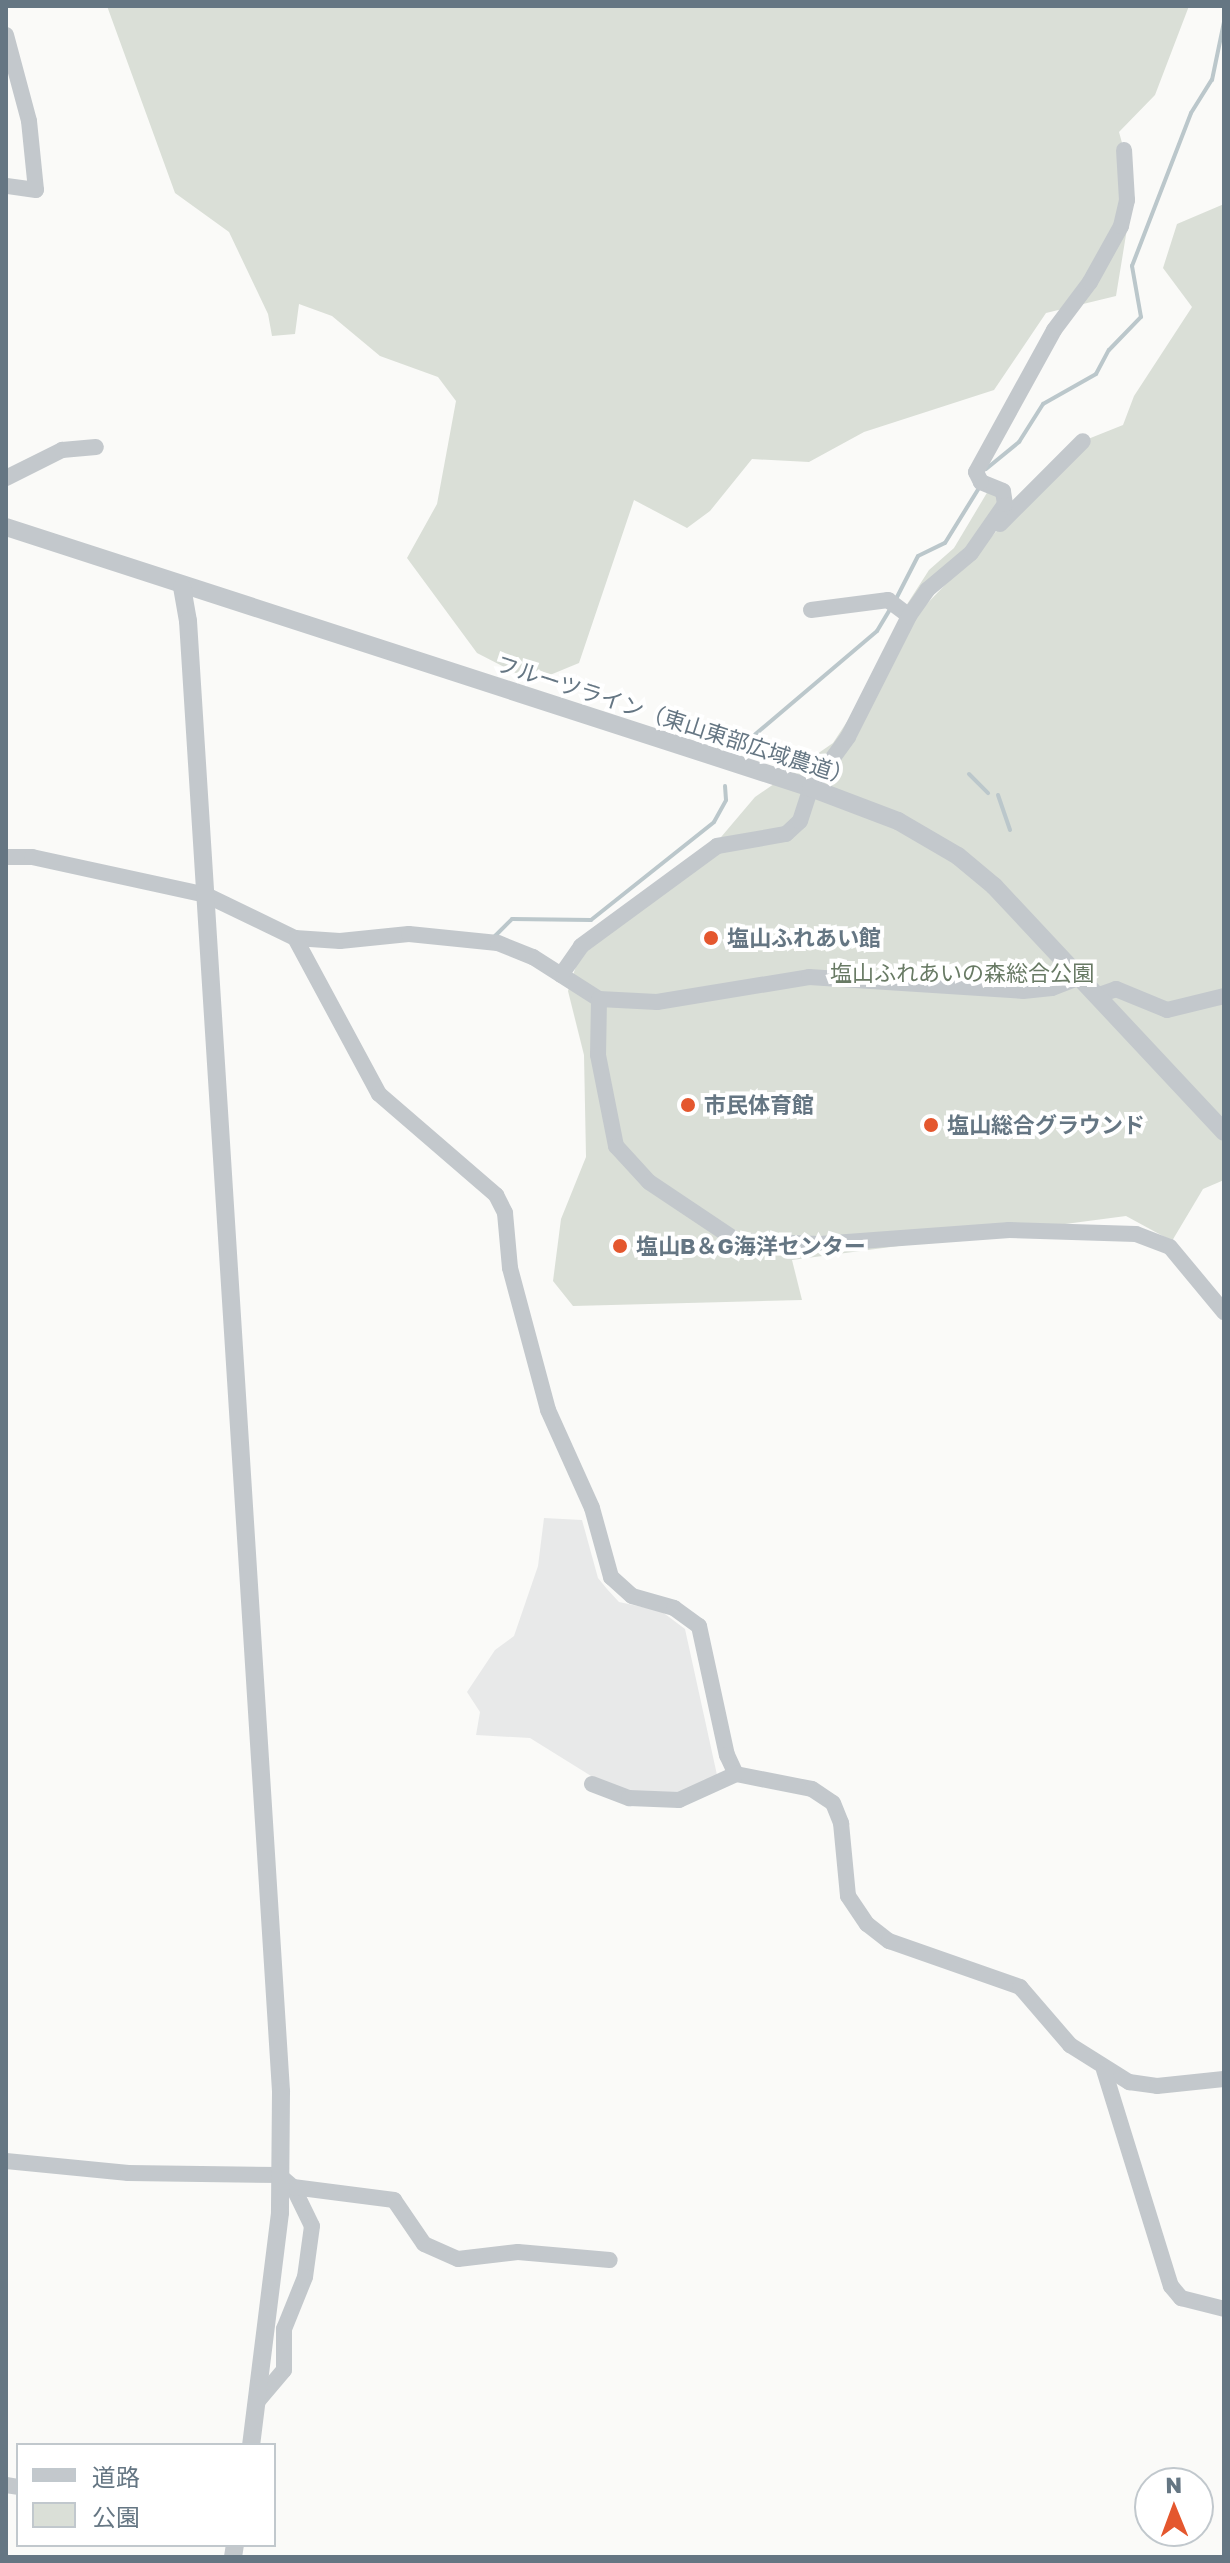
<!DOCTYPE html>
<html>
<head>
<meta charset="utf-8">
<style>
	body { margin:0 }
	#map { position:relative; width:1230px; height:2563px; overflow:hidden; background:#fafaf8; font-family:"Golos Text","Noto Sans JP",sans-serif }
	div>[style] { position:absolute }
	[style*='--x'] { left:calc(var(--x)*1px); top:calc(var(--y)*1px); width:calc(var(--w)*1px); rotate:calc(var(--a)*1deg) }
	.built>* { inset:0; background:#e8e9e9 }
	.green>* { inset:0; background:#dadfd7 }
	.stream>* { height:4px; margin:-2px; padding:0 2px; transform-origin:2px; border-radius:2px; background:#bbc7cb }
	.minor>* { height:16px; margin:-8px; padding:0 8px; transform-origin:8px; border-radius:8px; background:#c3c8cc }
	.tertiary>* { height:18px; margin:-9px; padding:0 9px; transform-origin:9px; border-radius:9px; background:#c3c8cc }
	.dots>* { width:22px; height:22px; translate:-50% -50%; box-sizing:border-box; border:4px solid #fff; border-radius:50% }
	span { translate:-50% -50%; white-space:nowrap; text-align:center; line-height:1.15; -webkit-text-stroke:8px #fff; paint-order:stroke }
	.street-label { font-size:22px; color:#657683 }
	.poi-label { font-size:22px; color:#657683; font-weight:700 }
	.left { translate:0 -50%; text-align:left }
	.park-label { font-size:22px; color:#687a64 }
	.frame { position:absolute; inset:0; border:8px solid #657683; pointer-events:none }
	.legend { position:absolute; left:16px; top:2443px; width:260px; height:104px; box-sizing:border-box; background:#fff; border:2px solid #c1c8cd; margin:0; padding:10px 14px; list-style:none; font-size:24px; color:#657683 }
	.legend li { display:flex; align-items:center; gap:16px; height:40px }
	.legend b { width:40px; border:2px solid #c1c8cd }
	.north { position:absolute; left:1134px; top:2467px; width:80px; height:80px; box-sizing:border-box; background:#fff; border:2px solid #c1c8cd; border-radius:50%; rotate:359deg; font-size:22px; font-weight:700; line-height:32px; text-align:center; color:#657683 }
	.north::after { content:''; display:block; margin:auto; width:28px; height:36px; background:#e4572e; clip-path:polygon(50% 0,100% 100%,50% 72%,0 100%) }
</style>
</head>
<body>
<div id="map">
	<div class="built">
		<i style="clip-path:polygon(544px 1518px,582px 1520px,598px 1578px,607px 1589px,619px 1602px,661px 1611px,685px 1629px,717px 1775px,678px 1793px,634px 1791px,604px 1784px,530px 1738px,476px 1735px,480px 1712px,467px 1692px,495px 1650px,514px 1636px,538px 1566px)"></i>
	</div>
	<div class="green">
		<i style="clip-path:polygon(107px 6px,1189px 6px,1155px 95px,1119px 132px,1134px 186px,1116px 296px,1046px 313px,994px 390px,864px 432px,809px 462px,752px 459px,710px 511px,687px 528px,634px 500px,579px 663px,533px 682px,477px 653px,407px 558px,437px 504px,456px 401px,438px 377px,380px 356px,332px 316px,299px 304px,295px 334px,272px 336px,268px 314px,229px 232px,175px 193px)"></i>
		<i style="clip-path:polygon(1224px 204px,1224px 1180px,1203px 1189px,1172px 1241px,1126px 1216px,792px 1260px,802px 1300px,573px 1306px,553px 1281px,561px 1219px,586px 1157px,584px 1055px,568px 991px,582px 947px,716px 843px,755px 797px,833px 743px,919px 612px,1083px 441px,1123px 425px,1134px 396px,1192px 307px,1163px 268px,1177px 224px)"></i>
		<i style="clip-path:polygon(991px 486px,1003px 491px,995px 518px,904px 609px,929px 570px,954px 548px)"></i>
	</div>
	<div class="stream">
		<i style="--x:986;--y:469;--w:43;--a:-39.3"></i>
		<i style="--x:1019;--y:442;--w:45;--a:-57.7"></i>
		<i style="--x:1043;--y:404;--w:61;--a:-29.5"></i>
		<i style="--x:1096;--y:374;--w:27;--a:-62"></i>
		<i style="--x:1109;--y:350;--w:46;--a:-45.9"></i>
		<i style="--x:1141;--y:317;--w:52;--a:-100"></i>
		<i style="--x:1132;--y:266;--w:164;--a:-68.9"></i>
		<i style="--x:1191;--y:113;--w:39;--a:-58"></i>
		<i style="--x:1212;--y:80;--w:59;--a:-78.3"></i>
		<i style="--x:896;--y:599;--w:48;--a:-62.9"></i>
		<i style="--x:918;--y:556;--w:30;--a:-26"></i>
		<i style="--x:945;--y:543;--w:65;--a:-58.3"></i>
		<i style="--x:752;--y:737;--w:164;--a:-40.3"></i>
		<i style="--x:877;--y:631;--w:29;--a:-59"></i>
		<i style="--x:969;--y:774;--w:27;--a:45"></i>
		<i style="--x:998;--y:795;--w:37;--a:71"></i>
		<i style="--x:494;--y:937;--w:25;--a:-45"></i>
		<i style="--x:512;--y:919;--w:79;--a:0.7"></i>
		<i style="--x:591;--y:920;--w:157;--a:-38.5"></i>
		<i style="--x:714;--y:822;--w:25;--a:-61"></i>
		<i style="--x:726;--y:800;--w:14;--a:-94"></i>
	</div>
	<div class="minor">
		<i style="--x:6;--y:35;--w:89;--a:75"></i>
		<i style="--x:29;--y:121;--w:69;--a:84.2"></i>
		<i style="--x:36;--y:190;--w:30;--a:-172"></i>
		<i style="--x:6;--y:478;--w:63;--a:-26.6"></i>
		<i style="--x:62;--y:450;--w:34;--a:-5"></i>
		<i style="--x:1000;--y:524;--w:117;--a:-45"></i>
		<i style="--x:811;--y:610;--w:78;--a:-7.4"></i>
		<i style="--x:888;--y:600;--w:26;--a:37"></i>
		<i style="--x:6;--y:857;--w:26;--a:0"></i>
		<i style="--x:32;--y:857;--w:178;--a:12.3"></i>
		<i style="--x:206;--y:895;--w:99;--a:25.8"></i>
		<i style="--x:295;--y:938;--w:45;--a:3.8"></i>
		<i style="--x:340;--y:941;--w:69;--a:-5.8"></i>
		<i style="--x:409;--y:934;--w:89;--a:5.8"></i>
		<i style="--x:498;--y:943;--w:38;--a:22"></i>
		<i style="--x:533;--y:957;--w:78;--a:32.5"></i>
		<i style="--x:599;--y:999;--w:58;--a:3"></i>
		<i style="--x:657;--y:1002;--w:154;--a:-9.3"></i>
		<i style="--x:809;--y:977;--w:214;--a:3.7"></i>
		<i style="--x:1023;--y:991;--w:29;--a:-6"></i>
		<i style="--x:1052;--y:988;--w:31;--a:-21"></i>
		<i style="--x:295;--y:938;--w:177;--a:61.7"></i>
		<i style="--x:379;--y:1094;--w:155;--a:40.8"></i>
		<i style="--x:496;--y:1195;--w:20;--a:63"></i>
		<i style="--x:505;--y:1213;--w:55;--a:84.8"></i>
		<i style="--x:510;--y:1268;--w:147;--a:75"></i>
		<i style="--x:548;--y:1410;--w:107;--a:65.8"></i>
		<i style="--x:592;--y:1508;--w:72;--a:74.6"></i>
		<i style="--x:611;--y:1577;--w:28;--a:42"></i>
		<i style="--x:632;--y:1596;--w:44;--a:15.9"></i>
		<i style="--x:674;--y:1608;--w:31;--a:36"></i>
		<i style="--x:699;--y:1626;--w:132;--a:77.8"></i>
		<i style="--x:727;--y:1755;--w:21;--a:65"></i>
		<i style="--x:736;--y:1774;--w:77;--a:11.2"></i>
		<i style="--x:812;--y:1789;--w:25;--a:34"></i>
		<i style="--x:833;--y:1803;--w:22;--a:68"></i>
		<i style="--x:841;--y:1823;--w:73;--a:84.5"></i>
		<i style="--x:848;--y:1896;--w:34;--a:56"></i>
		<i style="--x:867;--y:1924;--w:28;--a:38"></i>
		<i style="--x:889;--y:1941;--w:139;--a:19.3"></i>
		<i style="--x:1020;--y:1987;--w:77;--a:49.2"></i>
		<i style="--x:1070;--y:2045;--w:70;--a:32.1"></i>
		<i style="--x:1129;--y:2082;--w:28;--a:8"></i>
		<i style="--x:1157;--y:2086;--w:67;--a:-6"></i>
		<i style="--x:561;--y:975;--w:35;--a:-55"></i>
		<i style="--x:581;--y:946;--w:169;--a:-36.3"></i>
		<i style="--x:717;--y:846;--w:70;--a:-9.9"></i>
		<i style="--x:786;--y:834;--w:19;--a:-43"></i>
		<i style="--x:800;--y:821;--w:35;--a:-72"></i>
		<i style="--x:811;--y:788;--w:63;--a:-54"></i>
		<i style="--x:848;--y:737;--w:136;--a:-63.2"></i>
		<i style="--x:909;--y:616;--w:32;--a:-55"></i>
		<i style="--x:927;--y:590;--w:57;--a:-40.1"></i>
		<i style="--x:971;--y:553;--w:60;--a:-55.2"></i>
		<i style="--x:1005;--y:504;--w:13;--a:-99"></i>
		<i style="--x:1003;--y:491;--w:24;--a:-158"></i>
		<i style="--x:981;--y:482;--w:11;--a:-117"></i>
		<i style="--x:976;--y:472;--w:162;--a:-61.2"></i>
		<i style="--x:1054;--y:330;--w:60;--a:-53.1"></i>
		<i style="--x:1090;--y:282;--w:64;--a:-61"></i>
		<i style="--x:1121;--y:226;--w:27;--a:-77"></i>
		<i style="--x:1127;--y:200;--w:50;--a:-93.4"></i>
		<i style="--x:1099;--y:995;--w:18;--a:-19"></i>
		<i style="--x:1116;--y:989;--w:55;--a:22.4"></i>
		<i style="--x:1167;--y:1010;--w:59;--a:-13.8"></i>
		<i style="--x:599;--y:999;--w:56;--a:91"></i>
		<i style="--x:598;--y:1055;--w:93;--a:78.8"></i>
		<i style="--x:616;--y:1146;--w:49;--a:47.5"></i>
		<i style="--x:649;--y:1182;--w:106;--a:33.8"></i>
		<i style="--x:737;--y:1241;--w:83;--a:2.1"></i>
		<i style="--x:820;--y:1244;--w:190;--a:-4.2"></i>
		<i style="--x:1009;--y:1230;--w:127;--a:1.8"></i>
		<i style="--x:1136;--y:1234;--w:36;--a:21"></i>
		<i style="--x:1170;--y:1247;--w:85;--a:50.3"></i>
		<i style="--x:592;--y:1784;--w:40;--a:21"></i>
		<i style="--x:629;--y:1798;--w:50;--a:2.3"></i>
		<i style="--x:679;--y:1800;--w:63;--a:-24.5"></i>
		<i style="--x:1104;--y:2070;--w:226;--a:72.8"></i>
		<i style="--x:1171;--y:2286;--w:16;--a:50"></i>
		<i style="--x:1181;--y:2298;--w:44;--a:14.3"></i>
		<i style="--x:6;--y:2161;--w:123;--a:5.6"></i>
		<i style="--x:128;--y:2173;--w:151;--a:0.8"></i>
		<i style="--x:279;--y:2175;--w:18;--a:41"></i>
		<i style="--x:293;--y:2187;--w:43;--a:64"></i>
		<i style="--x:312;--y:2226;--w:51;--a:97.8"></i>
		<i style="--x:305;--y:2277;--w:56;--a:112"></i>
		<i style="--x:284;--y:2329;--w:41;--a:90"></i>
		<i style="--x:284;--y:2370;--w:42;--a:130.2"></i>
		<i style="--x:293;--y:2187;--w:102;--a:7.3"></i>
		<i style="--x:394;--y:2200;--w:53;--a:55.7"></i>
		<i style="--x:424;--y:2244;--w:37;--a:24"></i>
		<i style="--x:458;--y:2259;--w:60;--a:-6.7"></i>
		<i style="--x:518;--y:2252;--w:92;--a:5"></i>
		<i style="--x:6;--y:2485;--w:12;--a:9"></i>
	</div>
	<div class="tertiary">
		<i style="--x:6;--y:527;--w:846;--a:17.96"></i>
		<i style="--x:811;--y:788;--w:93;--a:20.8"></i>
		<i style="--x:898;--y:821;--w:69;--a:30.3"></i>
		<i style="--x:958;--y:856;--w:47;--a:39.8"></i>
		<i style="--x:994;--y:886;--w:337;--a:46.9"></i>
		<i style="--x:182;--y:587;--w:35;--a:80"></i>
		<i style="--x:188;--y:621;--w:1474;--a:86.38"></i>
		<i style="--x:281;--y:2092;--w:121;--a:90.5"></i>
		<i style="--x:280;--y:2213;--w:234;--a:97.1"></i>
		<i style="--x:233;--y:2557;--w:12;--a:-81"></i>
	</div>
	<div class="dots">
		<i style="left:711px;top:938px;background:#e4572e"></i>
		<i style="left:688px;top:1105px;background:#e4572e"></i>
		<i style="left:931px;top:1125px;background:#e4572e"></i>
		<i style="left:620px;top:1246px;background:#e4572e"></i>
	</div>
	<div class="street-label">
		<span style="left:675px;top:720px;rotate:18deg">フルーツライン（東山東部広域農道）</span>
	</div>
	<div class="poi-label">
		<span class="left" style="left:727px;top:938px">塩山ふれあい館</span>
		<span class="left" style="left:704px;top:1105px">市民体育館</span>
		<span class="left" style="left:947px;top:1125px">塩山総合グラウンド</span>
		<span class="left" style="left:636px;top:1246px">塩山B＆G海洋センター</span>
	</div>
	<div class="park-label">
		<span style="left:962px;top:973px">塩山ふれあいの森総合公園</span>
	</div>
	<div class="frame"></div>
	<ul class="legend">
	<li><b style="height:10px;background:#c3c8cc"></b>道路</li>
	<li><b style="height:22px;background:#dadfd7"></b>公園</li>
	</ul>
	<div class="north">N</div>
</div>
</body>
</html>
